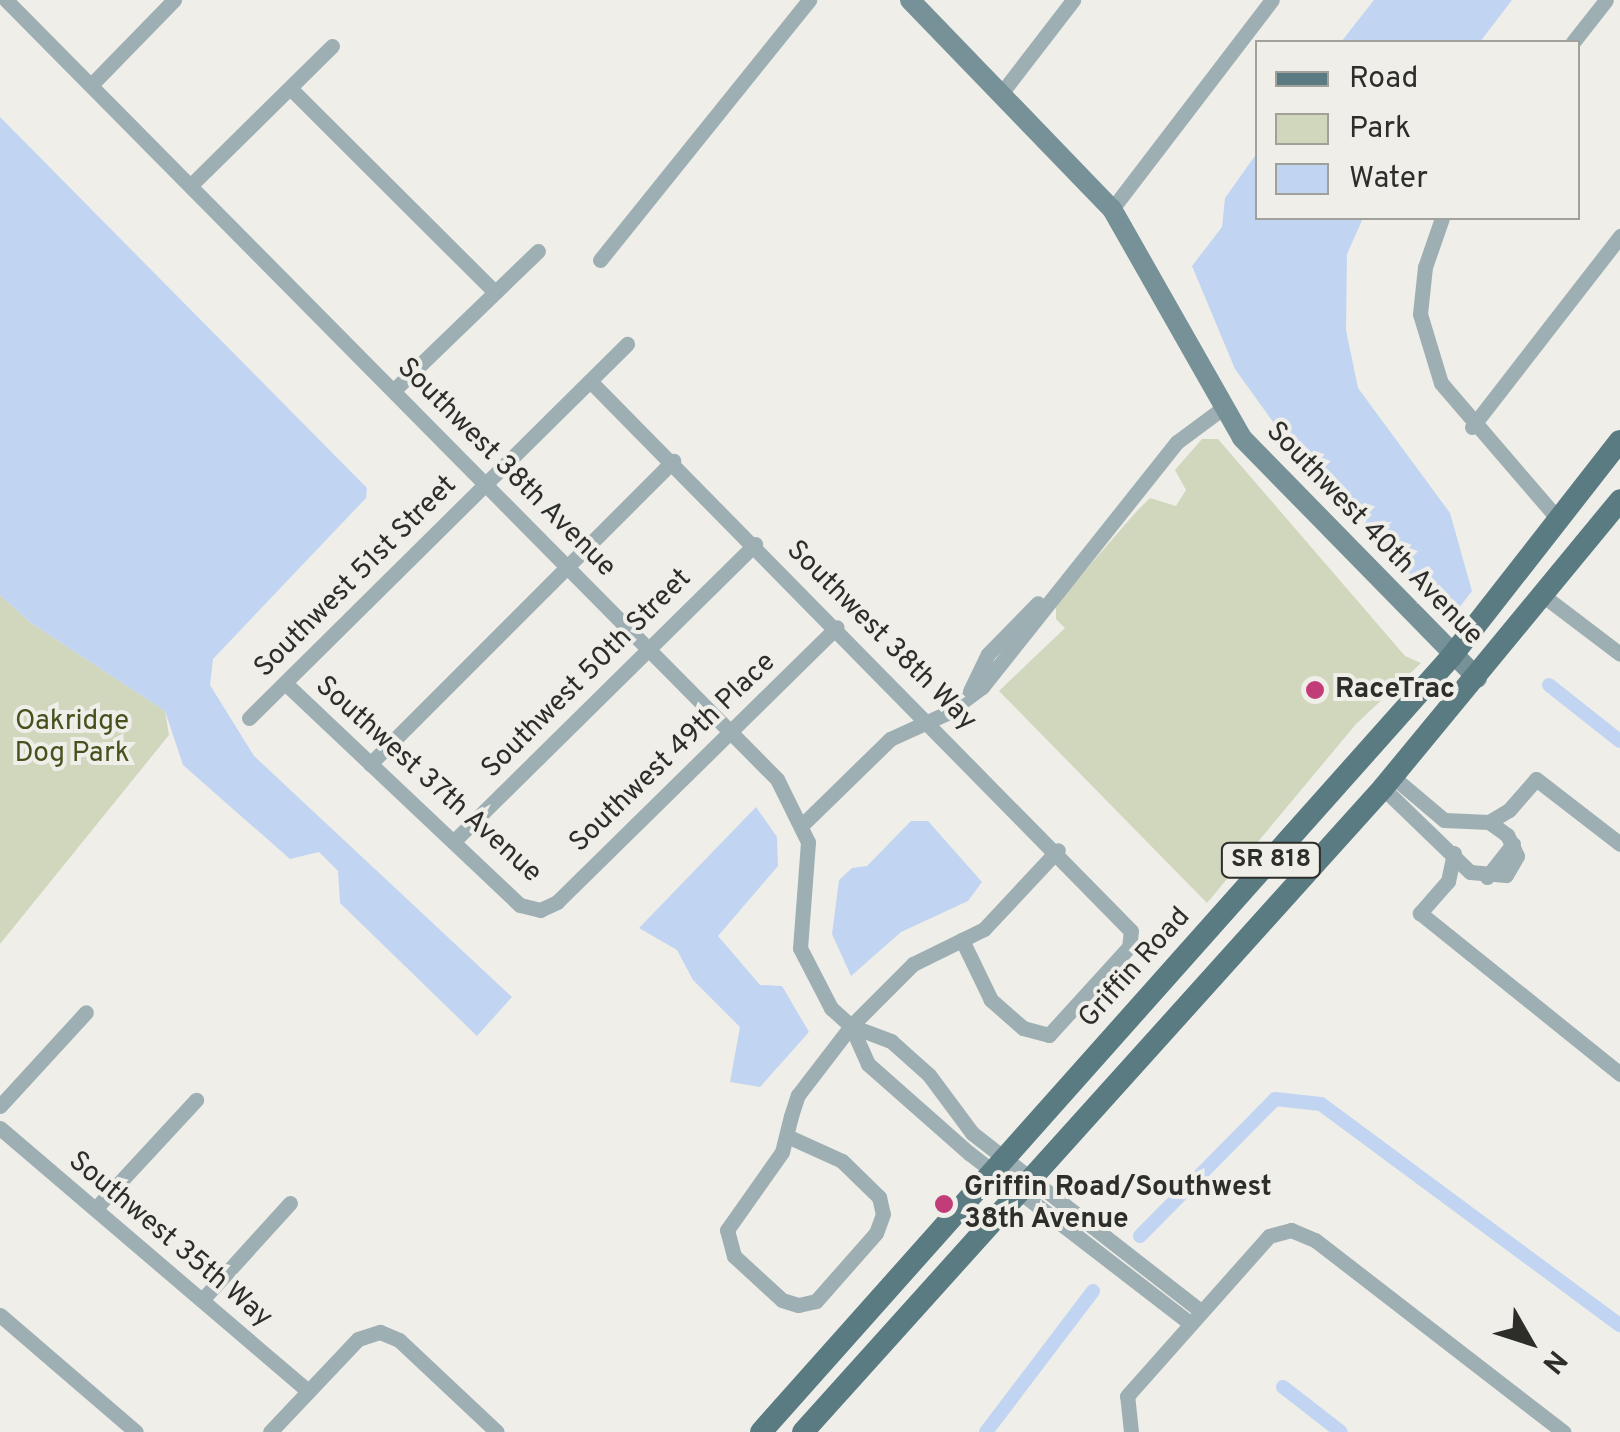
<!DOCTYPE html>
<html>
<head>
<meta charset="utf-8">
<style>
	body { margin:0 }
	#map { position:relative; width:1620px; height:1432px; overflow:hidden; background:#efeee8; font-family:Overpass,sans-serif }
	div>[style] { position:absolute }
	[style*='--x'] { left:calc(var(--x)*1px); top:calc(var(--y)*1px); width:calc(var(--w)*1px); rotate:calc(var(--a)*1deg) }
	.green>* { inset:0; background:#d0d7bd }
	.water>* { inset:0; background:#c1d5f2 }
	.canal>* { height:14px; margin:-7px; padding:0 7px; transform-origin:7px; border-radius:7px; background:#c1d5f2 }
	.street>* { height:15px; margin:-7.5px; padding:0 7.5px; transform-origin:7.5px; border-radius:7.5px; background:#9eafb4 }
	.secondary>* { height:20px; margin:-10px; padding:0 10px; transform-origin:10px; border-radius:10px; background:#779198 }
	.primary>* { height:22px; margin:-11px; padding:0 11px; transform-origin:11px; border-radius:11px; background:#5b7b83 }
	.dots>* { width:28px; height:28px; translate:-50% -50%; box-sizing:border-box; border:5px solid #efeee8; border-radius:50% }
	span { translate:-50% -50%; white-space:nowrap; text-align:center; line-height:1.15; -webkit-text-stroke:8px #efeee8; paint-order:stroke }
	.shield-label span { padding:2px 8px; background:#efeee8; border:2px solid; border-radius:8px; -webkit-text-stroke-width:0 }
	.shield-label { font-size:25px; color:#2d2d2a; font-weight:700 }
	.street-label { font-size:28px; color:#2d2d2a }
	.poi-label { font-size:28px; color:#2d2d2a; font-weight:700 }
	.left { translate:0 -50%; text-align:left }
	.park-label { font-size:28px; color:#47511e }
	.legend { position:absolute; left:1255px; top:40px; width:325px; height:180px; box-sizing:border-box; background:#efeee8; border:2px solid #a1a19c; margin:0; padding:12px 18px; list-style:none; font-size:30px; color:#2d2d2a }
	.legend li { display:flex; align-items:center; gap:20px; height:50px }
	.legend b { width:50px; border:2px solid #a1a19c }
	.north { position:absolute; left:1480px; top:1292px; width:100px; height:100px; -webkit-text-stroke:8px #efeee8; paint-order:stroke; rotate:129deg; font-size:28px; font-weight:700; line-height:40px; text-align:center; color:#2d2d2a }
	.north::after { content:''; display:block; margin:auto; width:35px; height:45px; background:#2d2d2a; clip-path:polygon(50% 0,100% 100%,50% 72%,0 100%) }
</style>
</head>
<body>
<div id="map">
	<div class="green">
		<i style="clip-path:polygon(1202px 439px,1218px 439px,1405px 656px,1421px 663px,1356px 724px,1207px 903px,999px 691px,1065px 628px,1056px 619px,1056px 604px,1136px 512px,1150px 498px,1176px 506px,1186px 490px,1175px 470px)"></i>
		<i style="clip-path:polygon(0 595px,31px 623px,165px 711px,169px 735px,0 944px)"></i>
	</div>
	<div class="water">
		<i style="clip-path:polygon(1374px 0,1512px 0,1480px 42px,1341px 42px)"></i>
		<i style="clip-path:polygon(0 117px,367px 488px,366px 498px,213px 659px,210px 685px,254px 756px,512px 997px,477px 1036px,340px 903px,338px 871px,319px 852px,290px 859px,183px 765px,165px 711px,31px 623px,0 595px)"></i>
		<i style="clip-path:polygon(1257px 153px,1258px 218px,1363px 218px,1347px 254px,1346px 330px,1358px 388px,1450px 513px,1472px 591px,1459px 608px,1439px 605px,1291px 447px,1235px 369px,1192px 266px,1222px 227px,1225px 198px)"></i>
		<i style="clip-path:polygon(756px 807px,777px 837px,778px 866px,718px 936px,760px 985px,782px 986px,809px 1032px,760px 1087px,730px 1082px,740px 1027px,693px 980px,677px 950px,639px 928px)"></i>
		<i style="clip-path:polygon(911px 821px,928px 821px,982px 882px,968px 901px,901px 932px,851px 976px,832px 934px,839px 880px,852px 868px,867px 866px)"></i>
	</div>
	<div class="canal">
		<i style="--x:1549;--y:685;--w:90;--a:38.3"></i>
		<i style="--x:1140;--y:1236;--w:192;--a:-45.4"></i>
		<i style="--x:1275;--y:1099;--w:46;--a:6.2"></i>
		<i style="--x:1321;--y:1104;--w:372;--a:36.5"></i>
		<i style="--x:1283;--y:1387;--w:73;--a:37.8"></i>
		<i style="--x:986;--y:1432;--w:177;--a:-52.8"></i>
	</div>
	<div class="street">
		<i style="--x:6;--y:0;--w:1096;--a:45.3"></i>
		<i style="--x:777;--y:779;--w:70;--a:63.8"></i>
		<i style="--x:808;--y:842;--w:106;--a:94.3"></i>
		<i style="--x:800;--y:948;--w:68;--a:62.7"></i>
		<i style="--x:831;--y:1008;--w:27;--a:42"></i>
		<i style="--x:851;--y:1026;--w:43;--a:20.6"></i>
		<i style="--x:891;--y:1041;--w:51;--a:41.8"></i>
		<i style="--x:929;--y:1075;--w:72;--a:53.4"></i>
		<i style="--x:972;--y:1133;--w:290;--a:37.9"></i>
		<i style="--x:1573;--y:42;--w:53;--a:-51.8"></i>
		<i style="--x:91;--y:85;--w:119;--a:-45.7"></i>
		<i style="--x:290;--y:88;--w:288;--a:44.9"></i>
		<i style="--x:1003;--y:91;--w:115;--a:-52.4"></i>
		<i style="--x:191;--y:185;--w:198;--a:-44.6"></i>
		<i style="--x:1112;--y:209;--w:263;--a:-52.6"></i>
		<i style="--x:1442;--y:218;--w:52;--a:109.1"></i>
		<i style="--x:1425;--y:267;--w:47;--a:96.1"></i>
		<i style="--x:1420;--y:314;--w:72;--a:73.1"></i>
		<i style="--x:1441;--y:383;--w:181;--a:49.3"></i>
		<i style="--x:600;--y:260;--w:334;--a:-51.2"></i>
		<i style="--x:590;--y:381;--w:771;--a:45.47"></i>
		<i style="--x:1131;--y:931;--w:16;--a:97"></i>
		<i style="--x:1129;--y:947;--w:119;--a:132.3"></i>
		<i style="--x:1049;--y:1035;--w:27;--a:-165"></i>
		<i style="--x:1023;--y:1028;--w:43;--a:-138.8"></i>
		<i style="--x:991;--y:1000;--w:67;--a:-115.8"></i>
		<i style="--x:394;--y:390;--w:200;--a:-44"></i>
		<i style="--x:1472;--y:427;--w:242;--a:-52.2"></i>
		<i style="--x:1545;--y:597;--w:94;--a:37.2"></i>
		<i style="--x:285;--y:683;--w:323;--a:43.4"></i>
		<i style="--x:520;--y:905;--w:21;--a:14"></i>
		<i style="--x:540;--y:910;--w:19;--a:-25"></i>
		<i style="--x:557;--y:902;--w:392;--a:-44.5"></i>
		<i style="--x:970;--y:691;--w:41;--a:-64.1"></i>
		<i style="--x:988;--y:654;--w:71;--a:-45.6"></i>
		<i style="--x:249;--y:718;--w:532;--a:-44.7"></i>
		<i style="--x:370;--y:764;--w:429;--a:-45"></i>
		<i style="--x:1383;--y:788;--w:121;--a:44"></i>
		<i style="--x:1470;--y:872;--w:36;--a:5"></i>
		<i style="--x:1506;--y:875;--w:22;--a:-60"></i>
		<i style="--x:1517;--y:856;--w:23;--a:-115"></i>
		<i style="--x:1507;--y:835;--w:22;--a:-144"></i>
		<i style="--x:1489;--y:822;--w:45;--a:-177.5"></i>
		<i style="--x:1444;--y:820;--w:68;--a:-139.8"></i>
		<i style="--x:1489;--y:822;--w:23;--a:-31"></i>
		<i style="--x:1509;--y:810;--w:41;--a:-48.9"></i>
		<i style="--x:1536;--y:779;--w:106;--a:37.7"></i>
		<i style="--x:802;--y:825;--w:123;--a:-44.3"></i>
		<i style="--x:890;--y:739;--w:63;--a:-24.5"></i>
		<i style="--x:947;--y:713;--w:44;--a:-36.6"></i>
		<i style="--x:982;--y:687;--w:313;--a:-51.5"></i>
		<i style="--x:1177;--y:442;--w:57;--a:-36.5"></i>
		<i style="--x:454;--y:841;--w:423;--a:-44.6"></i>
		<i style="--x:1454;--y:853;--w:29;--a:102"></i>
		<i style="--x:1448;--y:881;--w:43;--a:131.2"></i>
		<i style="--x:1420;--y:913;--w:257;--a:38.8"></i>
		<i style="--x:1487;--y:877;--w:42;--a:-51.8"></i>
		<i style="--x:851;--y:1026;--w:42;--a:65.9"></i>
		<i style="--x:868;--y:1064;--w:135;--a:41.4"></i>
		<i style="--x:969;--y:1153;--w:279;--a:37.6"></i>
		<i style="--x:0;--y:1106;--w:127;--a:-47.5"></i>
		<i style="--x:0;--y:1128;--w:405;--a:40.5"></i>
		<i style="--x:787;--y:1136;--w:60;--a:24.4"></i>
		<i style="--x:842;--y:1161;--w:52;--a:44.2"></i>
		<i style="--x:879;--y:1197;--w:17;--a:77"></i>
		<i style="--x:883;--y:1214;--w:20;--a:110"></i>
		<i style="--x:876;--y:1233;--w:91;--a:131.4"></i>
		<i style="--x:816;--y:1301;--w:18;--a:167"></i>
		<i style="--x:798;--y:1305;--w:17;--a:-163"></i>
		<i style="--x:782;--y:1300;--w:65;--a:-137.5"></i>
		<i style="--x:734;--y:1256;--w:27;--a:-105"></i>
		<i style="--x:727;--y:1230;--w:95;--a:-54.8"></i>
		<i style="--x:782;--y:1152;--w:37;--a:-76"></i>
		<i style="--x:791;--y:1116;--w:22;--a:-72"></i>
		<i style="--x:798;--y:1095;--w:87;--a:-52.5"></i>
		<i style="--x:851;--y:1026;--w:88;--a:-45"></i>
		<i style="--x:913;--y:964;--w:79;--a:-26.2"></i>
		<i style="--x:984;--y:929;--w:108;--a:-46.9"></i>
		<i style="--x:95;--y:1209;--w:149;--a:-47.2"></i>
		<i style="--x:202;--y:1300;--w:131;--a:-47.8"></i>
		<i style="--x:0;--y:1315;--w:179;--a:40.7"></i>
		<i style="--x:270;--y:1432;--w:128;--a:-46.6"></i>
		<i style="--x:358;--y:1339;--w:23;--a:-18"></i>
		<i style="--x:380;--y:1332;--w:21;--a:23"></i>
		<i style="--x:399;--y:1340;--w:134;--a:43.2"></i>
		<i style="--x:1131;--y:1432;--w:36;--a:-96"></i>
		<i style="--x:1127;--y:1396;--w:214;--a:-48.4"></i>
		<i style="--x:1269;--y:1236;--w:23;--a:-15"></i>
		<i style="--x:1291;--y:1230;--w:26;--a:23"></i>
		<i style="--x:1315;--y:1240;--w:314;--a:37.7"></i>
	</div>
	<div class="secondary">
		<i style="--x:910;--y:0;--w:291;--a:46"></i>
		<i style="--x:1112;--y:209;--w:263;--a:60.4"></i>
		<i style="--x:1242;--y:438;--w:336;--a:45.6"></i>
	</div>
	<div class="primary">
		<i style="--x:761;--y:1432;--w:1038;--a:-48.32"></i>
		<i style="--x:1451;--y:657;--w:274;--a:-52"></i>
		<i style="--x:803;--y:1432;--w:867;--a:-47.99"></i>
		<i style="--x:1383;--y:788;--w:373;--a:-50.5"></i>
	</div>
	<div class="dots">
		<i style="left:1315px;top:690px;background:#c33c7a"></i>
		<i style="left:944px;top:1204px;background:#c33c7a"></i>
	</div>
	<div class="shield-label">
		<span style="left:1271px;top:860px">SR 818</span>
	</div>
	<div class="street-label">
		<span style="left:506px;top:468px;rotate:45deg">Southwest 38th Avenue</span>
		<span style="left:1374px;top:534px;rotate:46deg">Southwest 40th Avenue</span>
		<span style="left:356px;top:577px;rotate:-45deg">Southwest 51st Street</span>
		<span style="left:881px;top:636px;rotate:45deg">Southwest 38th Way</span>
		<span style="left:587px;top:674px;rotate:-45deg">Southwest 50th Street</span>
		<span style="left:673px;top:753px;rotate:-44deg">Southwest 49th Place</span>
		<span style="left:428px;top:780px;rotate:42deg">Southwest 37th Avenue</span>
		<span style="left:1135px;top:968px;rotate:-48deg">Griffin Road</span>
		<span style="left:170px;top:1240px;rotate:40deg">Southwest 35th Way</span>
	</div>
	<div class="poi-label">
		<span class="left" style="left:1335px;top:690px">RaceTrac</span>
		<span class="left" style="left:964px;top:1204px">Griffin Road/Southwest<br>38th Avenue</span>
	</div>
	<div class="park-label">
		<span style="left:72px;top:738px">Oakridge<br>Dog Park</span>
	</div>
	<ul class="legend">
	<li><b style="height:12px;background:#5b7b83"></b>Road</li>
	<li><b style="height:28px;background:#d0d7bd"></b>Park</li>
	<li><b style="height:28px;background:#c1d5f2"></b>Water</li>
	</ul>
	<div class="north">N</div>
</div>
</body>
</html>
